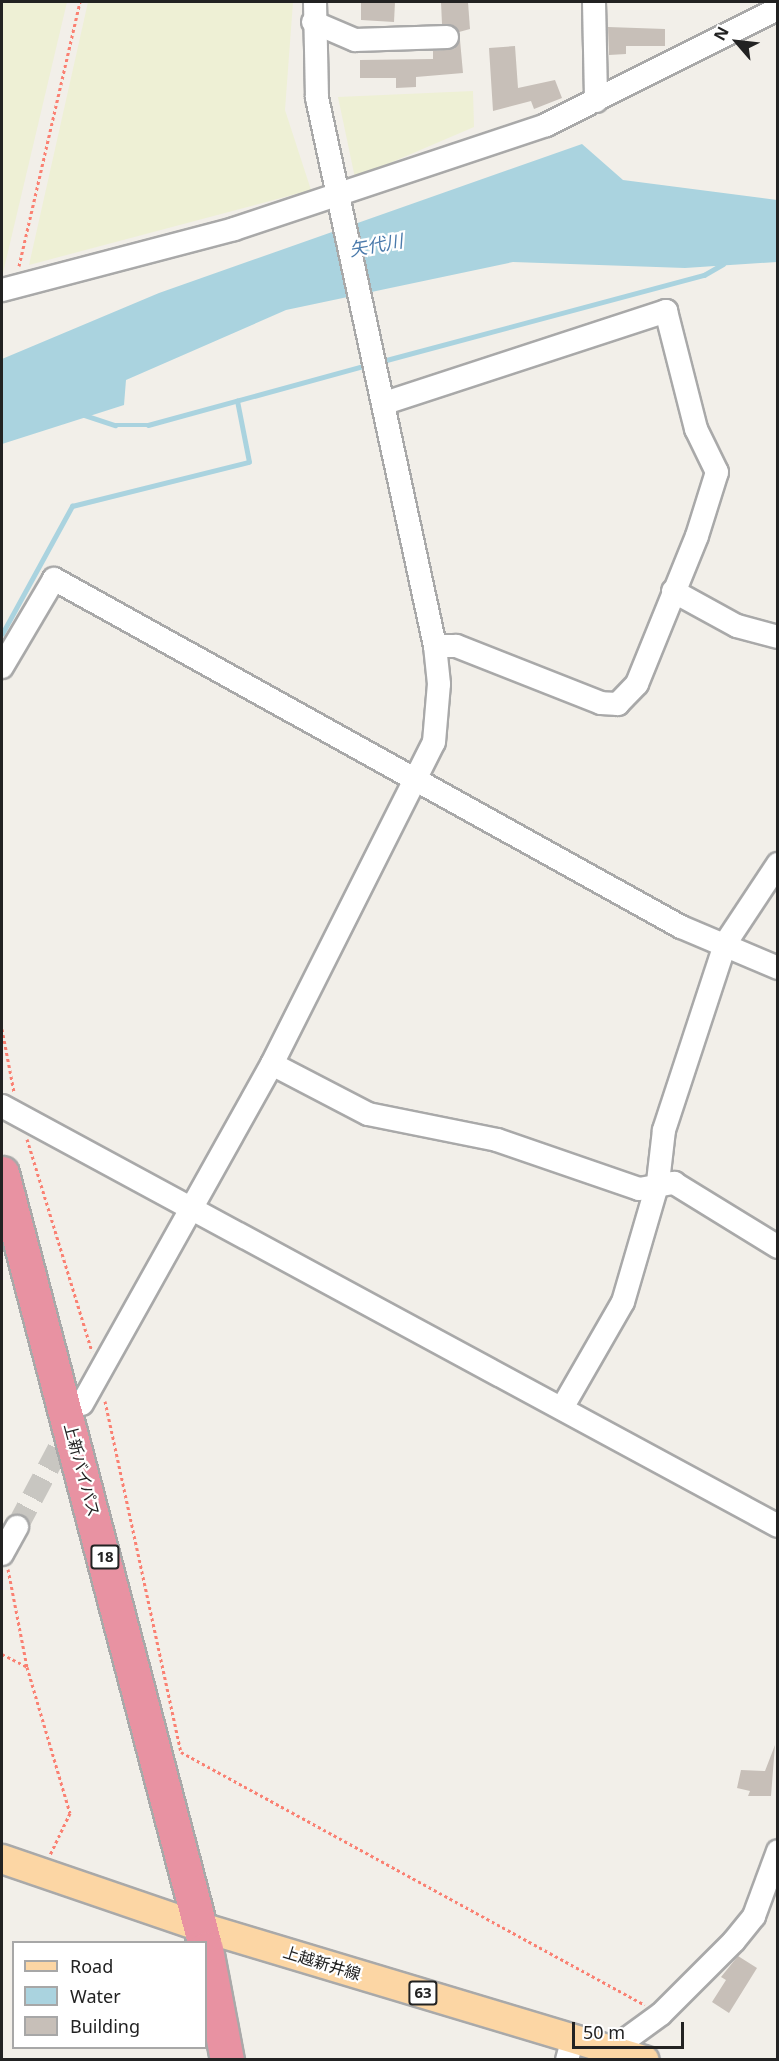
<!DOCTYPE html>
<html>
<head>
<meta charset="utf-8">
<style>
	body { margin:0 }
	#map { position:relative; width:779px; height:2061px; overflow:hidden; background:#f2efe9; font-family:"Noto Sans","Noto Sans JP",sans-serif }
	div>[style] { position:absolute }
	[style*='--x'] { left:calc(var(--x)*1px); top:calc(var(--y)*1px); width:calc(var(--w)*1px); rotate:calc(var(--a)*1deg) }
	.farmland>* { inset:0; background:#eef0d5 }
	.water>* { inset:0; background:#aad3df }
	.stream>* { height:4.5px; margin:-2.25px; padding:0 2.25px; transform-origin:2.25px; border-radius:2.25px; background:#aad3df }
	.building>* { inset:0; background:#c7bfb8 }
	.minor-tunnel>* { height:22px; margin-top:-11px; transform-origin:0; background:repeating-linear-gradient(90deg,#c8c6c1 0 22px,transparent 0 33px) }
	.path>* { height:3px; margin-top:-1.5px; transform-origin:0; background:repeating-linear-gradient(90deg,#fa8072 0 3px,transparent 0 6px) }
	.roads { filter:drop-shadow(2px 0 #a9a9a9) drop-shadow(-2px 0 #a9a9a9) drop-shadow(0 2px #a9a9a9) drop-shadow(0 -2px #a9a9a9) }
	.minor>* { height:22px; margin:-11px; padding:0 11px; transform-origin:11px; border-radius:11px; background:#fff }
	.major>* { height:28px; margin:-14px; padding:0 14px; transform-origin:14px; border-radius:14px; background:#fcd6a4 }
	.highway>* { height:33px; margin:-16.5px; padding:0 16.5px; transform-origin:16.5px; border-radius:16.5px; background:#e892a2 }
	span { translate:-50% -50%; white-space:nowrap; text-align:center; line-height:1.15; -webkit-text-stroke:4.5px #fff; paint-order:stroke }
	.shield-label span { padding:2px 4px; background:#fff; border:2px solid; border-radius:4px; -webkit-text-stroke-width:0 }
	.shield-label { font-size:15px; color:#222; font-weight:700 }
	.street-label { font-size:16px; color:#222 }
	.water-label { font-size:18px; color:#4a7aab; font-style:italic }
	.frame { position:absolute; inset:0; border:3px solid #222; pointer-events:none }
	.legend { position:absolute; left:12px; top:1941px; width:195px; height:108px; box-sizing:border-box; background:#fff; border:2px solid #a7a7a7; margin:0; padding:8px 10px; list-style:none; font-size:18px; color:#222 }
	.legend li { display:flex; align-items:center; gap:12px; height:30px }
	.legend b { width:30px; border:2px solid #a7a7a7 }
	.north { position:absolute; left:707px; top:12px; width:60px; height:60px; -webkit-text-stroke:4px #fff; paint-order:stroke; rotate:298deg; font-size:16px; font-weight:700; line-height:24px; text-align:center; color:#222 }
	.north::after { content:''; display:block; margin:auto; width:21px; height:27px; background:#222; clip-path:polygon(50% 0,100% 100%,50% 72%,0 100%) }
	.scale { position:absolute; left:572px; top:2022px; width:112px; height:27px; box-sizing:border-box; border:3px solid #222; border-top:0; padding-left:8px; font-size:18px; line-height:21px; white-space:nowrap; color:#222; -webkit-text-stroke:4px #fff; paint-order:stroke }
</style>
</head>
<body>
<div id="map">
	<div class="farmland">
		<i style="clip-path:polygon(2px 2px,67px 2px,2px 277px)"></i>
		<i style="clip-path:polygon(88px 2px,293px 2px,285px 110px,311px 190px,29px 265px)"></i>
		<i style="clip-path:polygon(473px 91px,474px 127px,355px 178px,338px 97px)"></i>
	</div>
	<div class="water">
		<i style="clip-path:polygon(582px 144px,623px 180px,777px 200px,777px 262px,685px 268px,513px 262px,286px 310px,126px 380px,124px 405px,2px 444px,2px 359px,159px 293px)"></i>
	</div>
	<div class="stream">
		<i style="--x:379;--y:362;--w:336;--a:-15"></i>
		<i style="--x:704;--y:275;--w:22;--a:-30"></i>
		<i style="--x:81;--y:414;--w:36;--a:18"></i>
		<i style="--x:115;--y:425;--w:33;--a:0"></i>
		<i style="--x:148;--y:425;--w:228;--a:-15.3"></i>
		<i style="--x:2;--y:634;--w:146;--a:-61.3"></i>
		<i style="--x:72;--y:506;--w:182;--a:-14"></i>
		<i style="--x:249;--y:462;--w:62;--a:-101.1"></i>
	</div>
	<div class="building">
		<i style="clip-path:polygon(361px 2px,395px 2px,394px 22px,361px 20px)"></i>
		<i style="clip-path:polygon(441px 2px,468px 2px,470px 29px,459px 32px,442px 24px)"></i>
		<i style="clip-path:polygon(608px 27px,665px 29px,665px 46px,626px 46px,626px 54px,609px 55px)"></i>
		<i style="clip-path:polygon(460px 40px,463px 73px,416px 77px,416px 87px,396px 88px,396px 78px,360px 78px,360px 60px,433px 59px,433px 51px,454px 49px)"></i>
		<i style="clip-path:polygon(515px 46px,518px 88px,555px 80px,562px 98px,534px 109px,531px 101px,493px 111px,489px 48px)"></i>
		<i style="clip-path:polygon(775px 1745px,771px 1796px,748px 1796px,750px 1791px,737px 1788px,741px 1770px,765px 1771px)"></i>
		<i style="clip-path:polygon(738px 1956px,757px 1968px,729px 2013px,712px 2002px,726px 1980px,721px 1977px)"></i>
	</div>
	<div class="minor-tunnel">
		<i style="--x:17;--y:1527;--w:118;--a:-62.1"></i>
	</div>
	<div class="path">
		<i style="--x:19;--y:266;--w:271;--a:-77"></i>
		<i style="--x:2;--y:1029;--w:64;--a:79.2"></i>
		<i style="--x:27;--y:1139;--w:222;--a:73"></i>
		<i style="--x:105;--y:1401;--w:359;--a:77.8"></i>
		<i style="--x:181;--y:1752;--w:528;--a:28.6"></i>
		<i style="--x:8;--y:1569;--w:100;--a:79"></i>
		<i style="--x:27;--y:1667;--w:152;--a:73.6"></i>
		<i style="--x:70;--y:1813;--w:47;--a:115.5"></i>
		<i style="--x:2;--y:1654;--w:28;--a:27"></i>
	</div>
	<div class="roads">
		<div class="minor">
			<i style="--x:594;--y:2;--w:99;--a:88.8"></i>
			<i style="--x:313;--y:22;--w:46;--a:23.2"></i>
			<i style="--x:355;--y:40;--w:92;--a:-1.9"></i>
			<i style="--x:2;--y:290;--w:240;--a:-14.7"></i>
			<i style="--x:234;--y:229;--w:329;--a:-18.4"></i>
			<i style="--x:546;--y:125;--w:259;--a:-26.6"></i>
			<i style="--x:385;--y:403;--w:296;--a:-18.1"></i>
			<i style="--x:666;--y:311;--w:122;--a:75.7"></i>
			<i style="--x:696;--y:429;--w:48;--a:64"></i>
			<i style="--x:717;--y:472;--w:67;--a:107.4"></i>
			<i style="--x:697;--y:536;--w:160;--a:112.1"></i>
			<i style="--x:637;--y:684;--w:28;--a:134"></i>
			<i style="--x:618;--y:704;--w:17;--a:-177"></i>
			<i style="--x:601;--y:703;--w:156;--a:-158.5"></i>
			<i style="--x:456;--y:646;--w:21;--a:180"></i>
			<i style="--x:673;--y:591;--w:73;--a:28.7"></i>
			<i style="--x:737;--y:626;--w:42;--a:15"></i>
			<i style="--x:2;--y:667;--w:102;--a:-59.4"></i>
			<i style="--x:54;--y:579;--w:717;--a:29.03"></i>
			<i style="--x:681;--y:927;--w:105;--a:22.9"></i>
			<i style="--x:272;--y:1064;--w:108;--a:27.5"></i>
			<i style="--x:368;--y:1114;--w:132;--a:11.4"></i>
			<i style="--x:497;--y:1140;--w:150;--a:19"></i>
			<i style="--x:639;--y:1189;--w:36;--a:-10"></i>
			<i style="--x:674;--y:1183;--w:122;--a:31.6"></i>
			<i style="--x:2;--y:1106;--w:882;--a:28.42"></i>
			<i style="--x:82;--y:1404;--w:389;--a:-60.8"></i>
			<i style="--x:272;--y:1064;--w:360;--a:-63.3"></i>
			<i style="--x:434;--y:742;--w:58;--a:-85.1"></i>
			<i style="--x:439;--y:684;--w:38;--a:-96"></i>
			<i style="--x:435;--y:646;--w:561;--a:-102.15"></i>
			<i style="--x:317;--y:98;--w:96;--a:-91.2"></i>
			<i style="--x:562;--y:1408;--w:122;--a:-60.1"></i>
			<i style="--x:623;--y:1302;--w:125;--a:-73.7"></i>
			<i style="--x:658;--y:1182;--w:52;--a:-83.4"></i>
			<i style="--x:664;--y:1130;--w:196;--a:-71.8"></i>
			<i style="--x:725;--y:944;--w:96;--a:-56.5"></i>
			<i style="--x:2;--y:1554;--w:31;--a:-61"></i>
			<i style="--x:613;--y:2049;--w:59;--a:-36.1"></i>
			<i style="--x:661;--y:2014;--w:103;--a:-45"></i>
			<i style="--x:734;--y:1941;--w:32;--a:-51"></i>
			<i style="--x:754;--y:1916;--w:69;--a:-69.7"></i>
			<i style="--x:567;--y:2060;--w:23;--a:-75"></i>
		</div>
		<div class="major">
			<i style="--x:2;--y:1859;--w:210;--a:18.9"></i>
			<i style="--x:201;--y:1927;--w:463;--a:16.7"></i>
		</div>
		<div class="highway">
			<i style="--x:2;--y:1173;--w:795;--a:75.28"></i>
			<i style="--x:206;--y:1949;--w:113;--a:79.3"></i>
		</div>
	</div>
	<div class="shield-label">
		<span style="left:105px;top:1557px">18</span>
		<span style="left:423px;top:1993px">63</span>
	</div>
	<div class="street-label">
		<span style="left:82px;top:1470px;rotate:75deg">上新バイパス</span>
		<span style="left:322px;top:1963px;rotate:17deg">上越新井線</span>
	</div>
	<div class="water-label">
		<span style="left:376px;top:245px;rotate:-10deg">矢代川</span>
	</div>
	<div class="frame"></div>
	<ul class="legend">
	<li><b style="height:8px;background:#fcd6a4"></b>Road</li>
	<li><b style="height:16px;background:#aad3df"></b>Water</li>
	<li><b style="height:16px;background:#c7bfb8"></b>Building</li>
	</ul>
	<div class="north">N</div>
	<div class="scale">50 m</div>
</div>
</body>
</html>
